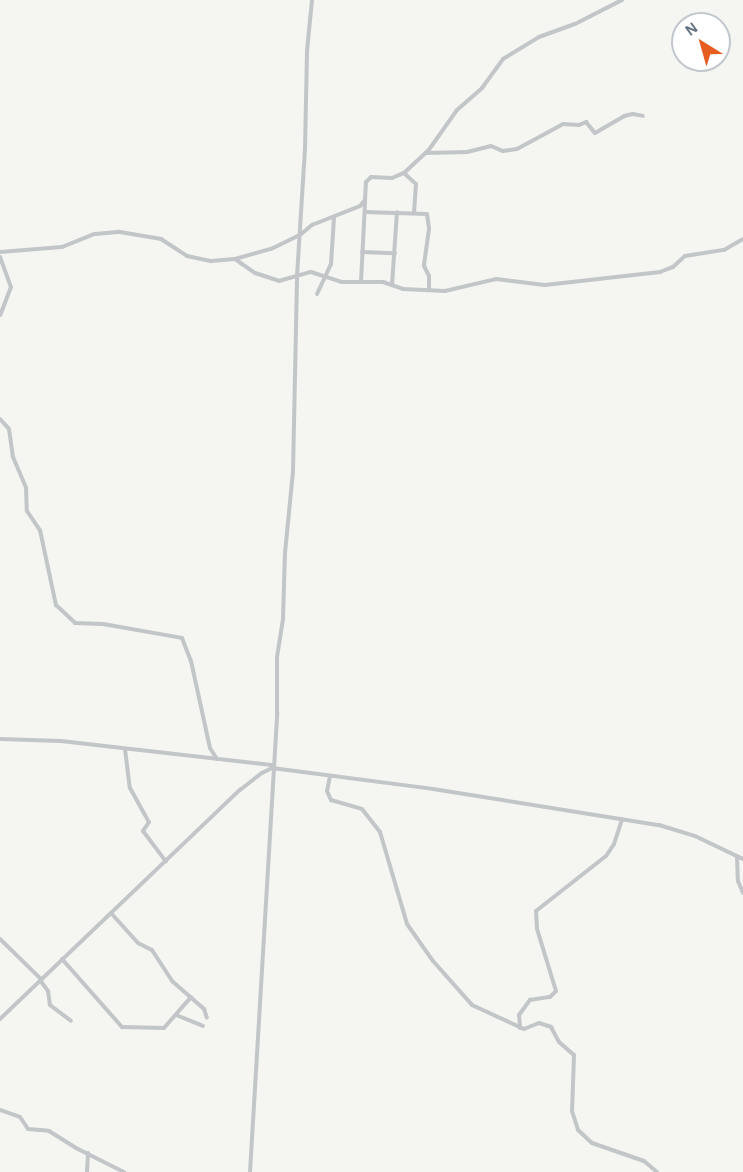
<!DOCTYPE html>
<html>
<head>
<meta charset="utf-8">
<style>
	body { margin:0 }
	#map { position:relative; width:743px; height:1172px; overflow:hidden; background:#f5f5f1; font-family:"Alegreya Sans",sans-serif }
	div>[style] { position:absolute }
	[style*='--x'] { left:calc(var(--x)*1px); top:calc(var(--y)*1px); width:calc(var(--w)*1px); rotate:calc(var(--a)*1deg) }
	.street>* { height:4px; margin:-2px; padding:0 2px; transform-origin:2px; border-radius:2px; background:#c2c6c9 }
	span { translate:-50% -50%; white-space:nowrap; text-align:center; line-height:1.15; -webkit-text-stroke:6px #fff; paint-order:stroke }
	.north { position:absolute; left:671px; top:12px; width:60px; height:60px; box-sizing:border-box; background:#fff; border:2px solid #c1c7cd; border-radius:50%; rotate:323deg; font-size:16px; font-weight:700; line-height:24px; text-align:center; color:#637383 }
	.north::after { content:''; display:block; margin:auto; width:21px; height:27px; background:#e75c20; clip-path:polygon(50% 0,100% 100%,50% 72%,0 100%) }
</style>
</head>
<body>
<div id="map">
	<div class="street">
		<i style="--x:426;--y:153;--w:41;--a:-1.4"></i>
		<i style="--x:467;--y:152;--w:25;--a:-14"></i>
		<i style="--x:491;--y:146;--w:13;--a:23"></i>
		<i style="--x:503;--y:151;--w:14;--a:-8"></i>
		<i style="--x:517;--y:149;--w:52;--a:-28.5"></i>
		<i style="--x:563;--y:124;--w:16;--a:4"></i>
		<i style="--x:579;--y:125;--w:8;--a:-23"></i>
		<i style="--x:586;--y:122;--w:14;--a:51"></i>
		<i style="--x:595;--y:133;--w:34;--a:-30"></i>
		<i style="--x:624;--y:116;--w:9;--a:-13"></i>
		<i style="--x:633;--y:114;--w:10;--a:11"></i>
		<i style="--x:404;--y:173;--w:16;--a:43"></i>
		<i style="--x:416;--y:184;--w:28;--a:94"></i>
		<i style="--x:365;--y:212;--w:62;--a:1.8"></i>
		<i style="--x:427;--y:214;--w:15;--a:82"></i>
		<i style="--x:429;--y:229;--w:37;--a:98"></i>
		<i style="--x:424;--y:266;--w:11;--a:63"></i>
		<i style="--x:429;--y:276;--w:14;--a:90"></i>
		<i style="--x:0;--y:252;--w:62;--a:-4.6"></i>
		<i style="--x:62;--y:247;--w:35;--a:-22"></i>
		<i style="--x:95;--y:234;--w:25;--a:-5"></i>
		<i style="--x:120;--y:232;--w:42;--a:9.7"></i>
		<i style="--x:161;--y:239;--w:31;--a:33"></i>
		<i style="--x:187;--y:256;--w:25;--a:12"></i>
		<i style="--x:211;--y:261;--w:24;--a:-5"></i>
		<i style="--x:235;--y:259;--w:37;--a:-16"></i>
		<i style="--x:271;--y:249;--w:32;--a:-26"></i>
		<i style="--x:300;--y:235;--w:16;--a:-40"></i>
		<i style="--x:312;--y:225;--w:52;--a:-21.6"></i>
		<i style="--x:360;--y:206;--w:8;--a:-50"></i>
		<i style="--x:365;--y:200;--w:18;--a:-87"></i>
		<i style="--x:366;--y:182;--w:7;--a:-45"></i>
		<i style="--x:371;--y:177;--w:21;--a:3"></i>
		<i style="--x:392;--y:178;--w:13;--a:-23"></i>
		<i style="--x:404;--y:173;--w:33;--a:-43"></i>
		<i style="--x:428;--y:151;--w:50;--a:-54.7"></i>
		<i style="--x:457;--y:110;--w:33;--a:-41"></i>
		<i style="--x:482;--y:88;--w:36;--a:-54"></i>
		<i style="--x:503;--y:59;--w:42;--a:-31.4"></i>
		<i style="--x:539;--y:37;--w:38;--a:-20"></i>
		<i style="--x:575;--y:24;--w:53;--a:-27.1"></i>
		<i style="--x:362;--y:252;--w:33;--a:2"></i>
		<i style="--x:0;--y:257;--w:32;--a:70"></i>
		<i style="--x:11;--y:287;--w:30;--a:111"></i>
		<i style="--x:235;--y:259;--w:24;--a:35"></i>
		<i style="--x:255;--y:273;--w:25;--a:18"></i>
		<i style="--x:279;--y:281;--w:33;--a:-16"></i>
		<i style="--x:311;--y:272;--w:32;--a:18"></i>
		<i style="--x:341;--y:282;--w:42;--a:0"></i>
		<i style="--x:383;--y:282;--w:21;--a:19"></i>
		<i style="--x:403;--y:289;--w:42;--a:2.7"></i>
		<i style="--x:445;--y:291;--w:52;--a:-13.2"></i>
		<i style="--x:496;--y:279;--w:49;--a:7"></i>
		<i style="--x:545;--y:285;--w:116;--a:-6.4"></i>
		<i style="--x:660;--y:272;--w:14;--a:-21"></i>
		<i style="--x:673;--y:267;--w:16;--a:-43"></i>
		<i style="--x:685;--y:256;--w:39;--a:-9"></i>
		<i style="--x:724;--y:250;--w:22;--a:-30"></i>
		<i style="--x:361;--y:282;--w:80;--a:-87.1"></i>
		<i style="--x:392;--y:285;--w:73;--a:-86.1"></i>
		<i style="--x:317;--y:294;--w:33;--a:-65"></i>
		<i style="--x:331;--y:264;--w:46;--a:-86.3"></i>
		<i style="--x:0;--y:419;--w:13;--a:48"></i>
		<i style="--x:9;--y:429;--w:28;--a:82"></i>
		<i style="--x:13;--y:457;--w:34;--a:67"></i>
		<i style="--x:26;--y:488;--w:23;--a:88"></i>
		<i style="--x:27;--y:511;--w:23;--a:56"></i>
		<i style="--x:40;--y:530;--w:77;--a:78"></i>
		<i style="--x:56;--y:605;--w:26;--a:43"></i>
		<i style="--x:75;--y:623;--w:28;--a:2"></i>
		<i style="--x:103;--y:624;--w:80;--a:10"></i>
		<i style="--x:182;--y:638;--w:25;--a:69"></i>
		<i style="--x:191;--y:661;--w:89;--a:77.7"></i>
		<i style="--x:210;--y:748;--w:13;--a:58"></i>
		<i style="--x:0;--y:739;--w:61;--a:1.9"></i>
		<i style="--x:61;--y:741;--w:212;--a:6.5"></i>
		<i style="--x:125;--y:749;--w:39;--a:83"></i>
		<i style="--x:130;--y:788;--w:39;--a:61"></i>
		<i style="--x:149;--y:822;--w:11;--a:124"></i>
		<i style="--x:143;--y:831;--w:38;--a:53"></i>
		<i style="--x:330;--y:776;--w:15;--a:101"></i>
		<i style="--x:327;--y:791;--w:10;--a:66"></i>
		<i style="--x:331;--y:800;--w:32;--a:16"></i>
		<i style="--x:362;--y:809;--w:29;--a:52"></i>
		<i style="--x:380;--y:832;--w:96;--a:73.6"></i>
		<i style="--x:407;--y:924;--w:45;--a:54.9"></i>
		<i style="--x:433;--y:961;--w:59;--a:48.4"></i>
		<i style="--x:472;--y:1005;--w:57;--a:24.8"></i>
		<i style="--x:524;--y:1029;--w:16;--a:-22"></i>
		<i style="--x:539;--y:1023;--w:13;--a:18"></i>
		<i style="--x:551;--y:1027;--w:17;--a:62"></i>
		<i style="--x:559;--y:1042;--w:20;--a:41"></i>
		<i style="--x:574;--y:1055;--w:56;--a:92"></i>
		<i style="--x:572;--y:1111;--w:20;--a:72"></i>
		<i style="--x:578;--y:1130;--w:19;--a:43"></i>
		<i style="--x:592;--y:1143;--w:55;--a:19.1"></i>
		<i style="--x:644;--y:1161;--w:17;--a:40"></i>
		<i style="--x:737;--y:856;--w:25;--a:88"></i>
		<i style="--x:738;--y:881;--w:13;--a:67"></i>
		<i style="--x:111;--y:913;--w:40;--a:48"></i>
		<i style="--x:138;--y:943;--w:16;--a:27"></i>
		<i style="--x:152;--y:950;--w:37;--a:57"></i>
		<i style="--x:172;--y:981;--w:43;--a:41.2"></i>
		<i style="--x:204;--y:1009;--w:9;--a:72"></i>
		<i style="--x:0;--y:939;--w:57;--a:44.3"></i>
		<i style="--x:62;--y:959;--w:91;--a:48.6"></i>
		<i style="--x:122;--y:1027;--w:42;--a:1.4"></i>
		<i style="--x:164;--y:1028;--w:41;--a:-48.9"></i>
		<i style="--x:40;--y:980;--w:14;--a:54"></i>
		<i style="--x:48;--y:991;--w:14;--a:82"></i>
		<i style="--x:50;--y:1005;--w:26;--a:37"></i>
		<i style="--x:176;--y:1015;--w:29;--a:22"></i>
		<i style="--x:0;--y:1019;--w:332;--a:-43.7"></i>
		<i style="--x:240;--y:790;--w:28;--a:-38"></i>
		<i style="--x:262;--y:773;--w:11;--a:-27"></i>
		<i style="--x:272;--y:768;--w:162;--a:7.4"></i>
		<i style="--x:433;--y:789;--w:229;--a:9.1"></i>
		<i style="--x:659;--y:825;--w:38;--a:17"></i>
		<i style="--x:695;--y:836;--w:53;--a:25.6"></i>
		<i style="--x:520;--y:1028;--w:13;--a:-94"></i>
		<i style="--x:519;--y:1015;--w:19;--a:-54"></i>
		<i style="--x:530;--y:1000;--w:20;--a:-9"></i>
		<i style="--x:550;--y:997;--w:8;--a:-45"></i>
		<i style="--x:556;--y:991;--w:65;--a:-107"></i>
		<i style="--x:537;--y:929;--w:18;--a:-93"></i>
		<i style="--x:536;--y:911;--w:89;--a:-38.2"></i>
		<i style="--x:606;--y:856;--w:14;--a:-56"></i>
		<i style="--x:614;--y:844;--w:26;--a:-72"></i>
		<i style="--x:0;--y:1110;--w:21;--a:19"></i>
		<i style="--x:20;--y:1117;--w:14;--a:56"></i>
		<i style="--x:28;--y:1129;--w:21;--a:5"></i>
		<i style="--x:49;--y:1131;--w:32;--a:32"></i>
		<i style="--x:76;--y:1148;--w:54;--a:26.6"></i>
		<i style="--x:87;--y:1172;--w:19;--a:-87"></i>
		<i style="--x:250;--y:1172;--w:460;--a:-86.6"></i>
		<i style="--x:277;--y:713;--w:56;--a:-90"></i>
		<i style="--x:277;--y:657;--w:38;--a:-81"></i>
		<i style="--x:283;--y:619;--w:66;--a:-88.3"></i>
		<i style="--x:285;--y:553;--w:82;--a:-84.4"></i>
		<i style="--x:293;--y:471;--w:195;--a:-88.8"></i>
		<i style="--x:297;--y:276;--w:128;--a:-86.4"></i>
		<i style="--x:305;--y:148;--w:97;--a:-88.8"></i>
		<i style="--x:307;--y:51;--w:51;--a:-84.4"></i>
	</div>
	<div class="north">N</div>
</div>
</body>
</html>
